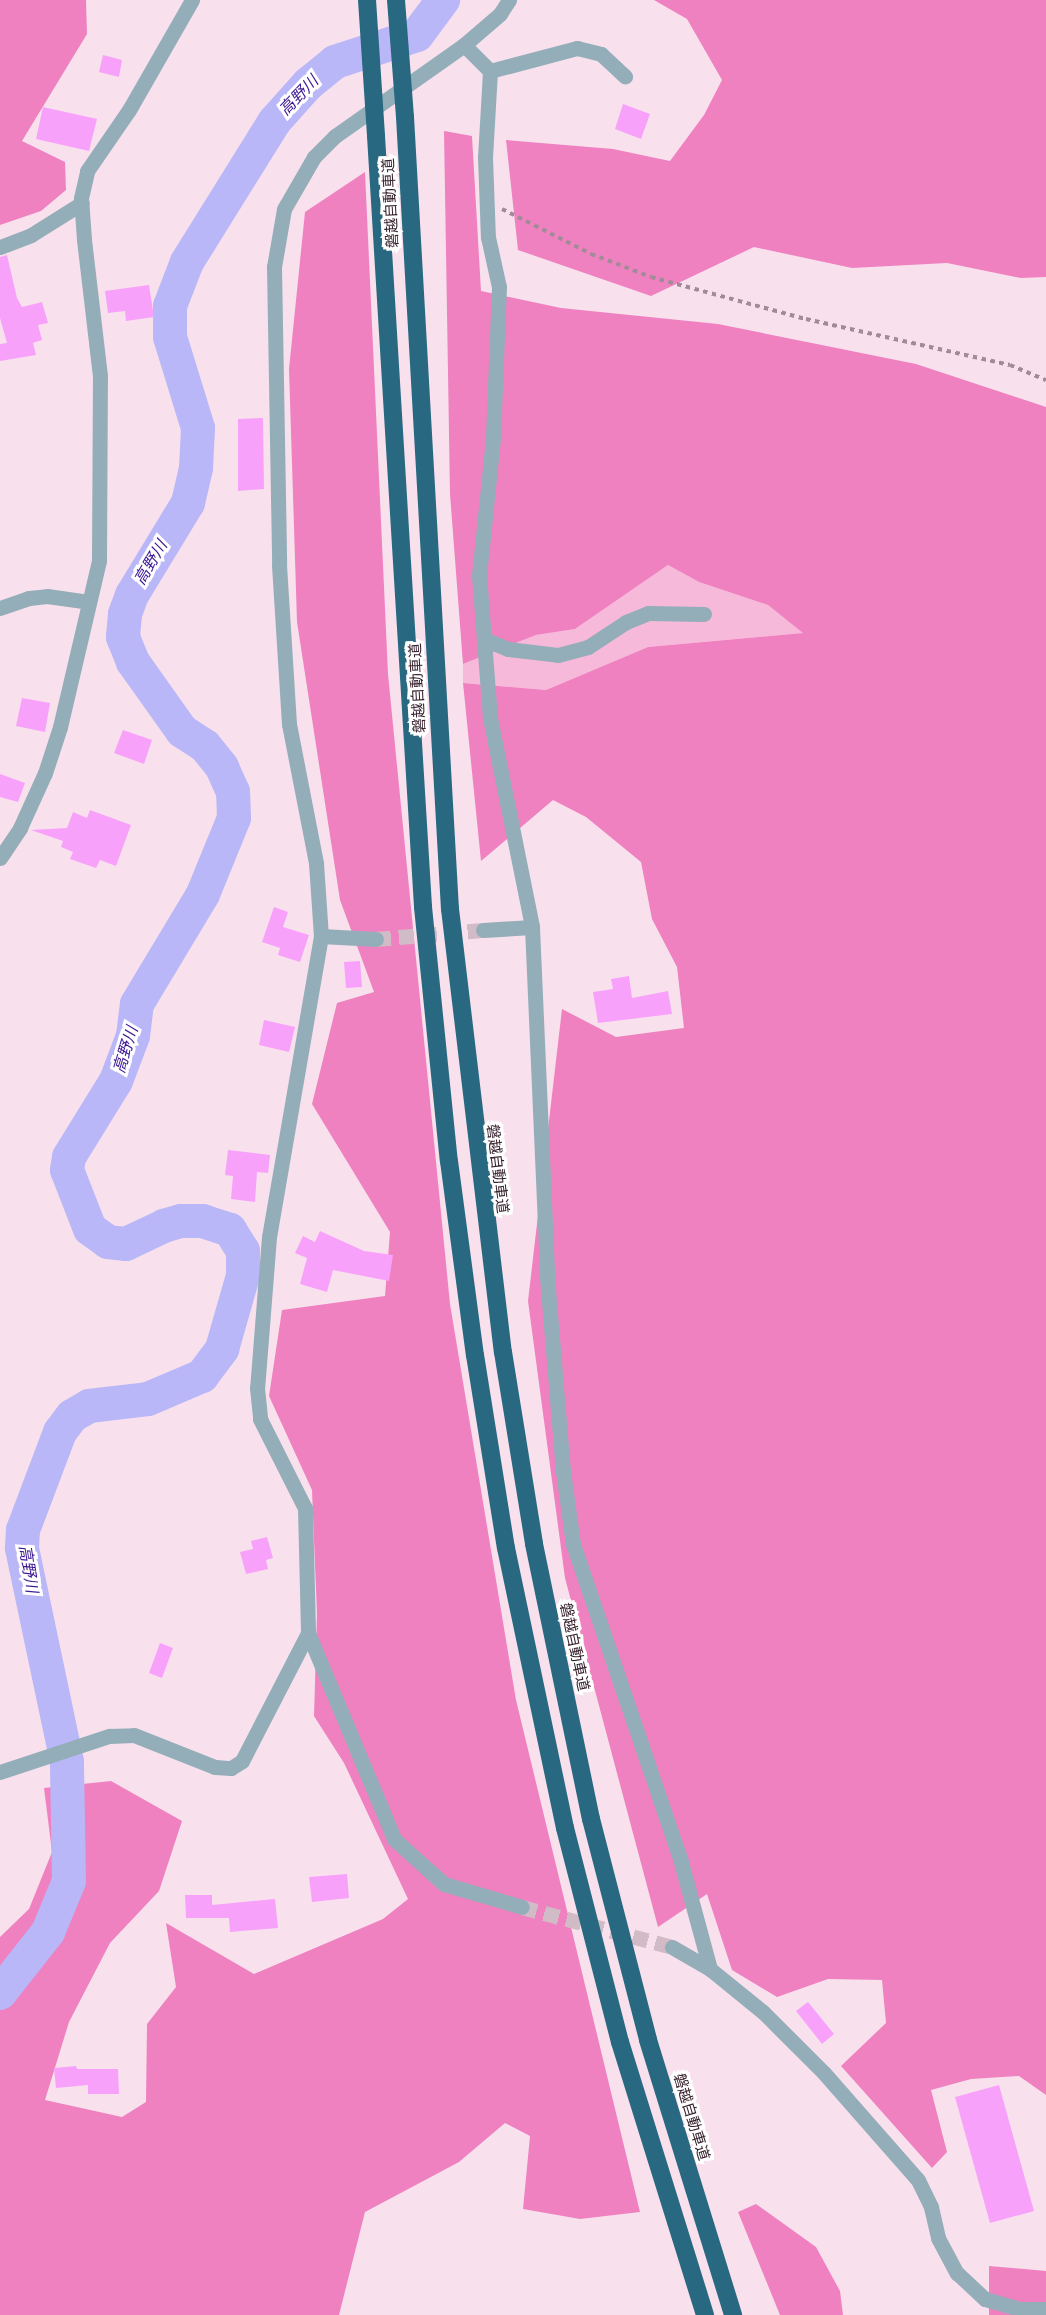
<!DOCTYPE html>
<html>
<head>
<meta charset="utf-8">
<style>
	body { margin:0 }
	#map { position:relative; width:1046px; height:2315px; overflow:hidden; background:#f8e1ed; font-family:"DejaVu Sans","Noto Sans JP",sans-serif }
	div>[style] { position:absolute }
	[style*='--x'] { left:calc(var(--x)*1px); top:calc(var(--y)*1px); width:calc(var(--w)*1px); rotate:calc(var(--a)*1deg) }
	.green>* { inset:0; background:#f7b9da }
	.forest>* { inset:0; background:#ef81c0 }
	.river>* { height:34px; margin:-17px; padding:0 17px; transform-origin:17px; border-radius:17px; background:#b9b7f8 }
	.building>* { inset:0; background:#f8a1fb }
	.minor-tunnel>* { height:15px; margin-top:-7.5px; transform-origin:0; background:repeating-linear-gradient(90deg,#d1bbc7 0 15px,transparent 0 23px) }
	.path>* { height:4px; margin-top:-2px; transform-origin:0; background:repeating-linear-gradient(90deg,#a18b97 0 4.5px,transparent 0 9px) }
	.minor>* { height:15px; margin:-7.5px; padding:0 7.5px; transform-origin:7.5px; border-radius:7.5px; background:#93aeb9 }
	.motorway>* { height:18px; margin:-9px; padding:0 9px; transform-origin:9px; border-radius:9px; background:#286981 }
	.motorway-bridge>* { height:18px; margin:-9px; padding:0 9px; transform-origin:9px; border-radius:9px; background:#286981 }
	span { translate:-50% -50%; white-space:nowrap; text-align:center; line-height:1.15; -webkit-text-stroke:6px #fff; paint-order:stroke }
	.street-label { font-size:15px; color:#37222e }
	.water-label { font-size:16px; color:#3b1794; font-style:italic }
</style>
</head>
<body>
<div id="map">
	<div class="green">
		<i style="clip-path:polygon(668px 565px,699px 582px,768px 605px,804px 633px,648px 647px,546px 690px,463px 683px,463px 664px,536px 635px,575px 629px)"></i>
	</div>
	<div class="forest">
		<i style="clip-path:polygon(0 0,86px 0,87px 34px,22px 141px,65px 162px,66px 190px,41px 211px,0 225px)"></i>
		<i style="clip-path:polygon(654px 0,1046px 0,1046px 277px,1021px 278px,947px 263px,852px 268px,754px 247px,651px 296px,518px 250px,506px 140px,613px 149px,670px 161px,704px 115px,722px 80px,687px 19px)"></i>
		<i style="clip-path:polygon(444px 131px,472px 136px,481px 291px,561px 308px,718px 324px,916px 364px,1046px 407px,1046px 2095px,1019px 2076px,971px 2079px,931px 2090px,947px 2152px,932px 2168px,841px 2066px,886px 2023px,882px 1980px,828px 1979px,777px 1997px,732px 1970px,707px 1894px,658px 1927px,565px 1578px,528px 1301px,562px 1009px,616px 1037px,684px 1028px,677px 967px,652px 919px,641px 862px,586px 817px,553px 800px,481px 861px,463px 683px,546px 690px,648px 647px,803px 633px,768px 605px,699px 582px,668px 565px,575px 629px,536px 635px,463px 664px,450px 494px)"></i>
		<i style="clip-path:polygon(365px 172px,388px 674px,450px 1304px,516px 1700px,640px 2212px,580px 2219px,523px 2209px,530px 2136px,505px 2123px,459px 2162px,365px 2212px,339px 2315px,0 2315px,0 1937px,29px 1909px,52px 1852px,44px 1788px,111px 1781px,182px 1821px,159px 1891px,110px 1943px,69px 2022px,45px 2100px,122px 2117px,146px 2102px,147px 2024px,176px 1987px,166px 1923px,254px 1974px,383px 1919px,408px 1899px,344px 1763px,314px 1716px,317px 1614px,312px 1490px,269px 1396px,282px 1310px,385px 1296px,390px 1232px,312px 1104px,337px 1003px,374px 992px,340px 900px,297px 622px,289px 369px,305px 212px)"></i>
		<i style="clip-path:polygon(756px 2204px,816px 2247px,840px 2291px,843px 2315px,780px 2315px,738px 2212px)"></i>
		<i style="clip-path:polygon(989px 2266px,1046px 2271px,1046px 2315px,989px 2315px)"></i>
	</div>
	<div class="river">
		<i style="--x:0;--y:1993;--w:78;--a:-51.8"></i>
		<i style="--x:48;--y:1932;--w:55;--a:-67.6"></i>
		<i style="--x:69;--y:1881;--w:119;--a:-91"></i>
		<i style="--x:67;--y:1762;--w:219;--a:-101.9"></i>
		<i style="--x:22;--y:1548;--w:18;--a:-87"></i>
		<i style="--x:23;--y:1530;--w:105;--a:-69.3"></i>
		<i style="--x:60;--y:1432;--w:20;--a:-53"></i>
		<i style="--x:72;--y:1416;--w:20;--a:-30"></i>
		<i style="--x:89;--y:1406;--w:59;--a:-6.8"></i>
		<i style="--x:148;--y:1399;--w:59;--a:-23.1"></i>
		<i style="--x:202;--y:1376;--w:34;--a:-53"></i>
		<i style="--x:222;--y:1349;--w:76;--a:-74"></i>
		<i style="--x:243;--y:1276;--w:25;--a:-90"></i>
		<i style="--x:243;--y:1251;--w:25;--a:-122"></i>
		<i style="--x:230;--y:1230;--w:28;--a:-162"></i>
		<i style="--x:203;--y:1221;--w:22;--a:180"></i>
		<i style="--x:181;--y:1221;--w:18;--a:164"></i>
		<i style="--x:164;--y:1226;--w:42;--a:154.7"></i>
		<i style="--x:126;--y:1244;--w:18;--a:-174"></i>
		<i style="--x:108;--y:1242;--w:22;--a:-144"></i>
		<i style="--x:90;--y:1229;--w:63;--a:-111.3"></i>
		<i style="--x:67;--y:1170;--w:13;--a:-81"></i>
		<i style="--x:69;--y:1157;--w:89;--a:-58.3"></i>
		<i style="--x:116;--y:1081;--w:48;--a:-69.3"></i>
		<i style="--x:133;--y:1036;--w:32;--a:-83"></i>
		<i style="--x:137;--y:1004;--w:128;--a:-59"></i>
		<i style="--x:203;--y:894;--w:82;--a:-67.8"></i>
		<i style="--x:234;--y:818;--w:26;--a:-92"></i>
		<i style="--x:233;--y:792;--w:27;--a:-114"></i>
		<i style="--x:222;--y:767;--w:27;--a:-129"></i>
		<i style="--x:205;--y:746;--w:27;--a:-147"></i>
		<i style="--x:182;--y:731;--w:85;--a:-125.4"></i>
		<i style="--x:133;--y:662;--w:27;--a:-112"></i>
		<i style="--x:123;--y:637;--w:23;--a:-85"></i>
		<i style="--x:125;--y:614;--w:20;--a:-70"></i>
		<i style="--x:132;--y:595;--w:108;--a:-58.7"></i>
		<i style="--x:188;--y:503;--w:36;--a:-77"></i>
		<i style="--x:196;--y:468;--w:40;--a:-87.1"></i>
		<i style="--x:198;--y:428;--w:95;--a:-107.1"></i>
		<i style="--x:170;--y:337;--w:31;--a:-90"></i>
		<i style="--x:170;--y:306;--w:47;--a:-68.9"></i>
		<i style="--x:187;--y:262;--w:165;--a:-58.1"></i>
		<i style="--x:274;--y:122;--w:51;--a:-48.2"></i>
		<i style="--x:308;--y:84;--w:35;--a:-39"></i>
		<i style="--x:335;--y:62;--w:86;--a:-18.2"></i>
		<i style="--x:417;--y:35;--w:44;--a:-53.4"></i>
	</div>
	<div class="building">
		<i style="clip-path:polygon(103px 55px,122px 60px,119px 77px,99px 72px)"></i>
		<i style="clip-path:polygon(623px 104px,650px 114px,641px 139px,615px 129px)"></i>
		<i style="clip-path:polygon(43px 107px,97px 119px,89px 151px,36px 139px)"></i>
		<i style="clip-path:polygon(7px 255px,17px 298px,22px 307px,42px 302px,48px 323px,38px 325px,42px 340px,33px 343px,36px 355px,0 361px,0 344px,7px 343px,0 318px,0 257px)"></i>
		<i style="clip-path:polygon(149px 285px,154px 317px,126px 321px,125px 311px,108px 313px,105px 291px)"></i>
		<i style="clip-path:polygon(263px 418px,264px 489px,238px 491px,238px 419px)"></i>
		<i style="clip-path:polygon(22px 698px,50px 703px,45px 732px,16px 726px)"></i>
		<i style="clip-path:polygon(123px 730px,152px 740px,144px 764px,114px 753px)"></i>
		<i style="clip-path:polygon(0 774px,25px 783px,18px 802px,0 797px)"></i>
		<i style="clip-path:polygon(90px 810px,131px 825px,116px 866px,100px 860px,96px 868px,70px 859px,73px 852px,61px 847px,63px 841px,31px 830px,67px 828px,73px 812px,87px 818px)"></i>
		<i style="clip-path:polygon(274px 907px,288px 912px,283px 927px,309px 935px,300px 962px,278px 955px,280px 948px,262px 942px)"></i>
		<i style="clip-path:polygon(360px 961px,362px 987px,346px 988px,344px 962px)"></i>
		<i style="clip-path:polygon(629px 976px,632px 998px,668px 991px,672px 1014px,598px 1023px,593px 992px,613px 989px,611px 979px)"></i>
		<i style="clip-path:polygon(264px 1020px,295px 1027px,289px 1052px,259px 1045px)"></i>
		<i style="clip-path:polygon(228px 1150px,270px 1155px,268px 1173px,257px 1172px,255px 1202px,231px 1199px,233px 1176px,225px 1175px)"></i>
		<i style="clip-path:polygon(320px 1231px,364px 1251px,393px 1255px,389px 1281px,333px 1270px,327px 1292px,300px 1284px,307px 1258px,295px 1253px,303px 1236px,315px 1242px)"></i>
		<i style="clip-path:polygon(267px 1537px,273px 1558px,266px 1560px,268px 1569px,246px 1574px,240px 1552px,253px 1549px,251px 1541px)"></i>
		<i style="clip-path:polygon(160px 1643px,173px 1648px,162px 1678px,149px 1673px)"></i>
		<i style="clip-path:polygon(347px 1874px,349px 1898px,312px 1902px,309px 1877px)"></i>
		<i style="clip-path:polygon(185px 1895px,212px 1895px,212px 1905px,275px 1899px,278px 1928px,230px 1932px,229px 1918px,186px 1918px)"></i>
		<i style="clip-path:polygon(808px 2002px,834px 2034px,822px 2044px,796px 2011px)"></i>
		<i style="clip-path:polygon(76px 2066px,77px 2069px,118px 2069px,119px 2094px,88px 2094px,88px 2085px,56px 2088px,54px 2068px)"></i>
		<i style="clip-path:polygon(999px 2085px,1034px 2211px,990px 2223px,955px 2097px)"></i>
	</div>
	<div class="minor-tunnel">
		<i style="--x:376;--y:939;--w:107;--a:-4.8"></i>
		<i style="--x:522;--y:1907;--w:155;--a:14.9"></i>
	</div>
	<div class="path">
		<i style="--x:502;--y:209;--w:100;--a:26.8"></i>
		<i style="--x:591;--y:254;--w:64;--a:21"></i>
		<i style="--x:651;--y:277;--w:161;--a:15.2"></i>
		<i style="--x:806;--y:319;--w:209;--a:12.7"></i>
		<i style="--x:1010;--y:365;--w:39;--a:23"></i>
	</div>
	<div class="minor">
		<i style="--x:509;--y:0;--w:17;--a:123"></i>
		<i style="--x:500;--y:14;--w:48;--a:139.3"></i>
		<i style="--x:464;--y:45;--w:158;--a:144.8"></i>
		<i style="--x:335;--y:136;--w:30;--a:135"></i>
		<i style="--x:314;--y:157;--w:60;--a:120"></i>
		<i style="--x:284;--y:209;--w:59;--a:99.8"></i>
		<i style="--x:274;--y:267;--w:298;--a:89"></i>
		<i style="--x:279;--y:565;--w:159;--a:86.4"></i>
		<i style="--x:289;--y:724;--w:142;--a:79"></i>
		<i style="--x:316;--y:863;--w:73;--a:86.1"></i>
		<i style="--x:321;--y:936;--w:305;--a:99.8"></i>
		<i style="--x:269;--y:1237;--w:151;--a:94.5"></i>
		<i style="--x:257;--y:1388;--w:31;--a:84"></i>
		<i style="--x:260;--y:1419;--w:100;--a:63.2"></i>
		<i style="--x:305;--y:1508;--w:125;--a:88.6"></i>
		<i style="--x:308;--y:1633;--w:223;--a:67.3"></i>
		<i style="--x:394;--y:1839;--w:67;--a:42"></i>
		<i style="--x:444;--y:1884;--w:81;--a:16.4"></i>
		<i style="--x:464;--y:45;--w:37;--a:45"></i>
		<i style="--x:490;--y:71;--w:86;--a:93.3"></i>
		<i style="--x:485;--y:157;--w:80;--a:87.9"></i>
		<i style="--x:488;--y:237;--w:51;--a:77.6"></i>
		<i style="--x:499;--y:287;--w:151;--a:92.3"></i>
		<i style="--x:493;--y:438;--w:138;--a:95.8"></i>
		<i style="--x:479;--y:575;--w:143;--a:85.6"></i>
		<i style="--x:490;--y:718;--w:213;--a:78.6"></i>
		<i style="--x:532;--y:927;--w:49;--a:176.5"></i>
		<i style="--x:490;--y:71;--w:90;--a:-14.8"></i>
		<i style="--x:577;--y:48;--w:25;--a:14"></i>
		<i style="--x:601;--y:54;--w:33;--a:43"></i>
		<i style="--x:0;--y:247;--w:33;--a:-21"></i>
		<i style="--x:31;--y:235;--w:60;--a:-32.1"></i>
		<i style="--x:0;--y:608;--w:31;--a:-19"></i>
		<i style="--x:29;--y:598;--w:18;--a:-6"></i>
		<i style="--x:47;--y:596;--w:42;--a:8.1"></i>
		<i style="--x:486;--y:640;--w:24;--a:22"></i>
		<i style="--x:508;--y:649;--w:50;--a:6.8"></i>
		<i style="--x:558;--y:655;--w:31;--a:-15"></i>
		<i style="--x:588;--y:647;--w:45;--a:-33.3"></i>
		<i style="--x:626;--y:622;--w:24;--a:-22"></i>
		<i style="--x:648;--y:613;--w:56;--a:1"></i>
		<i style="--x:0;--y:858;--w:36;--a:-56"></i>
		<i style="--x:20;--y:828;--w:60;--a:-65.6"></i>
		<i style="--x:45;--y:773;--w:48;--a:-71.9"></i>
		<i style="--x:60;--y:727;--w:171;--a:-76.8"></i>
		<i style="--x:99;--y:561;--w:185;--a:-89.7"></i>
		<i style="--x:100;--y:376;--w:138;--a:-96.7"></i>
		<i style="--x:84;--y:239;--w:41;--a:-94.2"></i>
		<i style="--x:81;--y:198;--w:28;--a:-77"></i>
		<i style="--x:87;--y:171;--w:74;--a:-55.5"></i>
		<i style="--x:129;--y:110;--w:127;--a:-60.2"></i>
		<i style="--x:532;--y:927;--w:350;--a:87.5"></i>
		<i style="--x:547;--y:1277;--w:195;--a:85.3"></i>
		<i style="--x:563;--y:1471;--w:74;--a:82.2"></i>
		<i style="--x:573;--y:1544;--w:336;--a:71.2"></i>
		<i style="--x:681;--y:1862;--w:111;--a:74.8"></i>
		<i style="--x:321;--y:936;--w:55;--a:3.1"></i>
		<i style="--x:0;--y:1772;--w:115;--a:-18.3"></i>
		<i style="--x:109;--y:1736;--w:25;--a:-2"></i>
		<i style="--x:134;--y:1735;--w:87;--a:21.6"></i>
		<i style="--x:215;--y:1767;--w:16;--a:4"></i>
		<i style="--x:231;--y:1768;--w:13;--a:-32"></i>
		<i style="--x:242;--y:1761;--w:144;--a:-62.7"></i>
		<i style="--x:672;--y:1947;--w:44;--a:30.1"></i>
		<i style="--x:710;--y:1969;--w:68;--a:39.1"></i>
		<i style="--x:763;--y:2012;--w:86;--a:45"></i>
		<i style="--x:824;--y:2073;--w:142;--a:48.7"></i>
		<i style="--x:918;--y:2180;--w:30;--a:64"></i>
		<i style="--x:931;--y:2207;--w:32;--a:77"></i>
		<i style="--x:938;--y:2238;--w:40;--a:62"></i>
		<i style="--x:957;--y:2273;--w:38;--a:43"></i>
		<i style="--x:985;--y:2299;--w:35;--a:16"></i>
		<i style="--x:1019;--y:2309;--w:27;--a:0"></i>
	</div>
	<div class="motorway">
		<i style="--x:405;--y:117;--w:793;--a:86.75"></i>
		<i style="--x:450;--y:909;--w:446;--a:83.2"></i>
		<i style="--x:503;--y:1352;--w:194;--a:80.8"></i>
		<i style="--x:534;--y:1544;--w:281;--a:78.3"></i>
		<i style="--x:591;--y:1819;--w:228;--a:75.5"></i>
		<i style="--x:648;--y:2040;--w:288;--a:72.8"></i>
		<i style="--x:376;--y:136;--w:772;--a:86.51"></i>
		<i style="--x:423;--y:907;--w:255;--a:84.2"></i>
		<i style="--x:449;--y:1161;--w:196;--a:82.4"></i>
		<i style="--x:475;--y:1355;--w:195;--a:80.9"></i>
		<i style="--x:506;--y:1548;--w:286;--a:78.1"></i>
		<i style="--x:565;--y:1828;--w:221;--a:75.6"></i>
		<i style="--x:620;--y:2042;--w:286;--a:72.7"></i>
	</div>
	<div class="motorway-bridge">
		<i style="--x:367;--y:0;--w:136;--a:86.2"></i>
		<i style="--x:396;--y:0;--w:117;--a:85.6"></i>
	</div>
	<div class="street-label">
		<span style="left:391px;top:203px;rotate:-93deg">磐越自動車道</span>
		<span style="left:418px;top:688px;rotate:-93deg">磐越自動車道</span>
		<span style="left:497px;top:1169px;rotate:83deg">磐越自動車道</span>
		<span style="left:574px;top:1647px;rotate:78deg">磐越自動車道</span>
		<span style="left:691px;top:2117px;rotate:73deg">磐越自動車道</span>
	</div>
	<div class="water-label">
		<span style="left:299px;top:96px;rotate:-46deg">高野川</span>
		<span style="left:151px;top:563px;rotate:-59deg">高野川</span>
		<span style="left:126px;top:1050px;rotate:-73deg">高野川</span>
		<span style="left:28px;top:1569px;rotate:81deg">高野川</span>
	</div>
</div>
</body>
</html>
